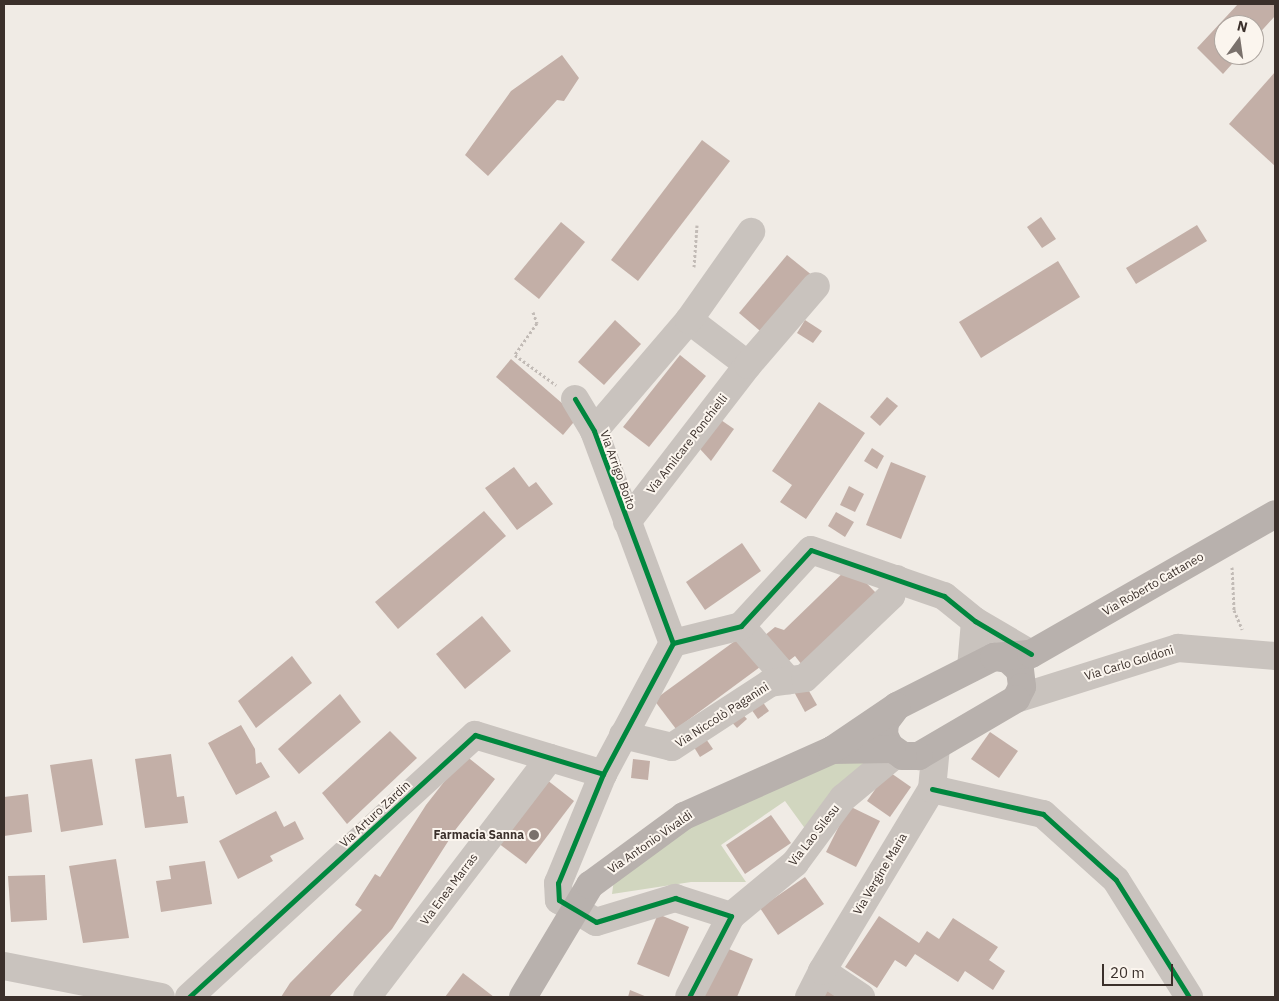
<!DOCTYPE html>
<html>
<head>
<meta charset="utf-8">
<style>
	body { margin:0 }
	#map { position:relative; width:1279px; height:1001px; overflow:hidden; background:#f0ebe5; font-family:"IBM Plex Sans",sans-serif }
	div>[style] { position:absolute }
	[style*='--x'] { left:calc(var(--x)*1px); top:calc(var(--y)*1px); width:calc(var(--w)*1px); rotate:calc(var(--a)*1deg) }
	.green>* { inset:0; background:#d1d6bf }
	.building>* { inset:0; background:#c3afa7 }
	.path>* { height:3px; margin-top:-1.5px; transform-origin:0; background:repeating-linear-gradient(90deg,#c2bbb6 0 2.5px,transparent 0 5px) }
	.minor>* { height:28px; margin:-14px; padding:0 14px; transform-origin:14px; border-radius:14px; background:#c9c3be }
	.major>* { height:28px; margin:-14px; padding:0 14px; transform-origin:14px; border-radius:14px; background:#b8b1ad }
	.cycleway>* { height:5px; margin:-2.5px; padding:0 2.5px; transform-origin:2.5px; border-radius:2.5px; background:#00873e }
	.dots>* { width:14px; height:14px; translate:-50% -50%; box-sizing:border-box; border:2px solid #fbf5ee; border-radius:50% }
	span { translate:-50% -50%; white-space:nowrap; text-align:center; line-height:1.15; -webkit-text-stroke:4px #fbf5ee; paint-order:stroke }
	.street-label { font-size:12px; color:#3b302b }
	.poi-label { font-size:12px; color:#3b302b; font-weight:700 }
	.right { translate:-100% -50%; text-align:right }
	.frame { position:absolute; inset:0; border:5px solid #3b302b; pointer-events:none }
	.north { position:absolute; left:1214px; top:15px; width:50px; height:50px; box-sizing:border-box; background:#fbf5ee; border:1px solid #aea6a0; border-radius:50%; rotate:14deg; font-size:14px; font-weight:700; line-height:20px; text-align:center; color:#3b302b }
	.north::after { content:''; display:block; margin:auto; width:18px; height:22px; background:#7a716c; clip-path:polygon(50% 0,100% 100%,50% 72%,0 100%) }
	.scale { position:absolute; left:1102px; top:964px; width:71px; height:22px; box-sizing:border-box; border:2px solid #3b302b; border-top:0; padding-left:6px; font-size:15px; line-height:18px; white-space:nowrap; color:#3b302b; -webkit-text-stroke:4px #fbf5ee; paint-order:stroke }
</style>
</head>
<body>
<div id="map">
	<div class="green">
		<i style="clip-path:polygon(820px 760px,874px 761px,809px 834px,785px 801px,721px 845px,746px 882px,691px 882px,612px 894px,615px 872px,687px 822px)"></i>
	</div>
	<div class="building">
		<i style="clip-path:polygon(1238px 4px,1275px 4px,1275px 16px,1254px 39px,1254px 25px,1224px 25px,1224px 55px,1240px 55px,1223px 74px,1197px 48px)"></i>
		<i style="clip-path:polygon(562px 55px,579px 78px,564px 101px,557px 100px,488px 176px,465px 155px,511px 91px)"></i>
		<i style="clip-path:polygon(1275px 72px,1275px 166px,1229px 124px)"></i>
		<i style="clip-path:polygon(702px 140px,730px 161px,638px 281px,611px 260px)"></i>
		<i style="clip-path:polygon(1041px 217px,1056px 239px,1042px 248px,1027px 227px)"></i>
		<i style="clip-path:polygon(561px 222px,585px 242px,539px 299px,514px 279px)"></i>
		<i style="clip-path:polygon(1197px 225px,1207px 241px,1136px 284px,1126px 268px)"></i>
		<i style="clip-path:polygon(787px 255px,813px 276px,765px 335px,739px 313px)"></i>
		<i style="clip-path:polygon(1058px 261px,1080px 297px,981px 358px,959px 322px)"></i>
		<i style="clip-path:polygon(615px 320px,641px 344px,604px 385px,578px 362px)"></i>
		<i style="clip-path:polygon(805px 320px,822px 331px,813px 343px,797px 333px)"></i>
		<i style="clip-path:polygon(680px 355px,706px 376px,649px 447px,623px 427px)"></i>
		<i style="clip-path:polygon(511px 359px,578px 417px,563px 435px,496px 377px)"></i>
		<i style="clip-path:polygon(887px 397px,898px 406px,880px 426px,870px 417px)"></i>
		<i style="clip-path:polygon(819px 402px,865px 433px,806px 519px,780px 502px,792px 485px,772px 471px)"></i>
		<i style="clip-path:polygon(721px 420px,734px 429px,711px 461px,700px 449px)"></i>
		<i style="clip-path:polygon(872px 448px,884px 456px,877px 469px,864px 461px)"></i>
		<i style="clip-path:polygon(891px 462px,926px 476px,901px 539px,866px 525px)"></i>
		<i style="clip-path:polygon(514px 467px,529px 487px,536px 482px,553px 504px,517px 530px,485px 488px)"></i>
		<i style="clip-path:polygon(849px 486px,864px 494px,855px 512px,840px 505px)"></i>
		<i style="clip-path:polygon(484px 511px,506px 536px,398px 629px,375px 602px)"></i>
		<i style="clip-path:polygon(836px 512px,854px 522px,845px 537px,828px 526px)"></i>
		<i style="clip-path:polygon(742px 543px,761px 571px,705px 610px,686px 582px)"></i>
		<i style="clip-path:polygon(850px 566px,876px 593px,802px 665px,795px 656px,786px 663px,764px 636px,775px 627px,784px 630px)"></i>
		<i style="clip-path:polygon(482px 616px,511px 651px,465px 689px,436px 654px)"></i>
		<i style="clip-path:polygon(739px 638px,760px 667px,676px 729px,654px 700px)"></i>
		<i style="clip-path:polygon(292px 656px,312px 683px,256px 728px,238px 701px)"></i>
		<i style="clip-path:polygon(805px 684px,817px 705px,805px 712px,793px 690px)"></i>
		<i style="clip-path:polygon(340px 694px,361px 722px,299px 774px,278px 749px)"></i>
		<i style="clip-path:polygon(760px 698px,769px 711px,758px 719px,749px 706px)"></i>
		<i style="clip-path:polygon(738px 709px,747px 719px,737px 728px,728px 718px)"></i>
		<i style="clip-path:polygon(241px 725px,255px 749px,256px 764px,261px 762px,270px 777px,236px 795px,208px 743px)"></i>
		<i style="clip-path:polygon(390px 731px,417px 758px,347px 824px,322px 793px)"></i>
		<i style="clip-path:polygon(990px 732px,1018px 751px,999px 778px,971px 759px)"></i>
		<i style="clip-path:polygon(704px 736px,713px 749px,700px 757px,692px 744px)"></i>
		<i style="clip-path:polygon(171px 754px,177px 797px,184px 796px,188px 823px,145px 828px,135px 759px)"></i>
		<i style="clip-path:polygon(465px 755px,495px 779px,456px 829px,392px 929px,329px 997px,281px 997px,290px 983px,362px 910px,355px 905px,375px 874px,380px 877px,426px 805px)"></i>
		<i style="clip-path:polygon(92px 759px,103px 825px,61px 832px,50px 765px)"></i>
		<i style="clip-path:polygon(633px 759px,650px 761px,648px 780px,631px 778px)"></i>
		<i style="clip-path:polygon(888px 771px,911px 787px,890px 817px,867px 801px)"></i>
		<i style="clip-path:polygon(542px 776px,574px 801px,526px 864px,494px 840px)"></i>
		<i style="clip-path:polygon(28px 794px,32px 832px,4px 836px,4px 797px)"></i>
		<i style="clip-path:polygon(849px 806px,880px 821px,856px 867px,826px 852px)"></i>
		<i style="clip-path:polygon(276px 811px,284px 827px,295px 821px,304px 839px,270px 856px,273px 861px,238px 879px,219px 841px)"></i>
		<i style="clip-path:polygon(771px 815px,791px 843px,745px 874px,726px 845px)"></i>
		<i style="clip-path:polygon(116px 859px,129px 938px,83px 943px,69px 866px)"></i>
		<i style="clip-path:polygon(205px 861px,212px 904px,161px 912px,156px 881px,171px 879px,169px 866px)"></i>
		<i style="clip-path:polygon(45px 875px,47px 920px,11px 922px,8px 876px)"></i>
		<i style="clip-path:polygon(805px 877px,824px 904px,778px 935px,760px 908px)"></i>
		<i style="clip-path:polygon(658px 914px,689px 927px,669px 977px,637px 964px)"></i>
		<i style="clip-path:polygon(879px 916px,919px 943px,927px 931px,939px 939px,953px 918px,998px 947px,989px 960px,1005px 971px,993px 990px,965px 971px,958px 982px,915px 954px,906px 967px,895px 960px,877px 988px,845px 967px)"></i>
		<i style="clip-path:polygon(719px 945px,753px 959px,737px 997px,698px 997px)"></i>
		<i style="clip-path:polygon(463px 973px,494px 997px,445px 997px)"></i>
		<i style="clip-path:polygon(829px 986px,854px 997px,824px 997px)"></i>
		<i style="clip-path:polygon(630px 990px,647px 997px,628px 997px)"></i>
	</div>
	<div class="path">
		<i style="--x:694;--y:267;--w:42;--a:-85.9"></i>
		<i style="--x:533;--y:312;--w:12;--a:70"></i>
		<i style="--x:537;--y:323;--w:39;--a:125"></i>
		<i style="--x:515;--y:355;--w:51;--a:36.2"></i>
		<i style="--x:1232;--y:567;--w:43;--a:87.3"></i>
		<i style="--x:1234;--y:610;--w:21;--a:67"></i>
	</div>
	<div class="minor">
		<i style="--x:689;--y:320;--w:74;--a:37.3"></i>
		<i style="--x:575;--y:399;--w:37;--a:59"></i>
		<i style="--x:594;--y:431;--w:226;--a:69.6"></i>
		<i style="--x:673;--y:643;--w:149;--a:118.1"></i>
		<i style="--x:603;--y:774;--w:118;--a:112.4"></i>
		<i style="--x:558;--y:883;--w:17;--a:87"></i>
		<i style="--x:559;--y:900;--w:43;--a:30.7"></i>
		<i style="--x:596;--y:922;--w:83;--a:-16.9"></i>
		<i style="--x:675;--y:898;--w:59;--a:17.8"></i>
		<i style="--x:731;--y:916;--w:91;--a:117.4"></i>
		<i style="--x:594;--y:431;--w:146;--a:-49.4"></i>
		<i style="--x:689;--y:320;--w:108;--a:-54.8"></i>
		<i style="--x:627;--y:522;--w:198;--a:-52.4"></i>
		<i style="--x:748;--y:365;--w:104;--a:-49.3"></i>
		<i style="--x:741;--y:626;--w:72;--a:49"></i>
		<i style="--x:673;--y:643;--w:70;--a:-14"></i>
		<i style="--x:741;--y:626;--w:103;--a:-47.4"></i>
		<i style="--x:811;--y:550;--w:141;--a:19.1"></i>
		<i style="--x:944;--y:596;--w:40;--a:39"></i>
		<i style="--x:975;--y:621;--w:65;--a:30.5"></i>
		<i style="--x:971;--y:668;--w:47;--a:-85.1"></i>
		<i style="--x:1016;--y:699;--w:170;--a:-17.5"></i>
		<i style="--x:1178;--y:648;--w:97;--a:4.7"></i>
		<i style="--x:623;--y:735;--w:50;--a:13.8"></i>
		<i style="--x:672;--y:747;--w:117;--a:-33.1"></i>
		<i style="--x:770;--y:683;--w:35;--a:-8"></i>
		<i style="--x:805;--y:678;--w:119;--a:-43.6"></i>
		<i style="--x:891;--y:596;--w:18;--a:-71"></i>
		<i style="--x:932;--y:789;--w:114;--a:12.7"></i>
		<i style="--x:1043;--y:814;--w:98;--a:42.1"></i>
		<i style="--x:1116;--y:880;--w:138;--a:58"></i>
		<i style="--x:731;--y:916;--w:83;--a:-39.6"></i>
		<i style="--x:795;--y:863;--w:81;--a:-53.6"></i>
		<i style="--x:843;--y:798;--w:70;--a:-39.8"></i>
		<i style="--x:4;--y:966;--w:160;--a:11.2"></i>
		<i style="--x:822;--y:971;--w:47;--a:33.7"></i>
		<i style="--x:189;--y:997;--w:388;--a:-42.5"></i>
		<i style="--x:475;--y:735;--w:134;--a:16.9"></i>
		<i style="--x:367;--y:997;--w:301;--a:-52.6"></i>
		<i style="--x:809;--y:997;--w:29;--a:-63"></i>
		<i style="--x:822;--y:971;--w:213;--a:-58.9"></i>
		<i style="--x:932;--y:789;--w:42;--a:-84.6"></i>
	</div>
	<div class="major">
		<i style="--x:994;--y:657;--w:14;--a:8"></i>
		<i style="--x:1008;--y:659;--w:16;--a:43"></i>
		<i style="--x:1020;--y:670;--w:17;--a:83"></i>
		<i style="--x:1022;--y:687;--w:13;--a:117"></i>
		<i style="--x:1016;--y:699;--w:113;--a:149.6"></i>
		<i style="--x:919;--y:756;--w:16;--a:180"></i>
		<i style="--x:903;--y:756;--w:16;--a:-145"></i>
		<i style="--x:890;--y:747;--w:13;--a:-117"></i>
		<i style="--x:884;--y:735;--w:13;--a:-86"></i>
		<i style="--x:885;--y:722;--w:20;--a:-53"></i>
		<i style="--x:897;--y:706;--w:109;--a:-26.8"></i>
		<i style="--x:994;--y:657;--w:37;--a:-5"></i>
		<i style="--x:1031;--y:654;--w:281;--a:-29.8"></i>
		<i style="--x:832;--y:750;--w:60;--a:-1"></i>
		<i style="--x:523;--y:997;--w:131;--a:-59.1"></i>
		<i style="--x:590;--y:885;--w:117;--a:-36.3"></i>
		<i style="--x:684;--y:816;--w:162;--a:-24"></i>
		<i style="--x:832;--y:750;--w:78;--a:-34.1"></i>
	</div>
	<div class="cycleway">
		<i style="--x:575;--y:399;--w:37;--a:59"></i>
		<i style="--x:594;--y:431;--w:226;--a:69.6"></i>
		<i style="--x:673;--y:643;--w:149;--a:118.1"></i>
		<i style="--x:603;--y:774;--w:118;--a:112.4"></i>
		<i style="--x:558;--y:883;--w:17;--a:87"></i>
		<i style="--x:559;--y:900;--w:43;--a:30.7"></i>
		<i style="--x:596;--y:922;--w:83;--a:-16.9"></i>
		<i style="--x:675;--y:898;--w:59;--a:17.8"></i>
		<i style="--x:731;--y:916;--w:91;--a:117.4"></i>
		<i style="--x:673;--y:643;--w:70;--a:-14"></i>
		<i style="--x:741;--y:626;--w:103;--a:-47.4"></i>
		<i style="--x:811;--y:550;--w:141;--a:19.1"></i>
		<i style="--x:944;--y:596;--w:40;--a:39"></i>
		<i style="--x:975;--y:621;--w:65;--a:30.5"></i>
		<i style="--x:932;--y:789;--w:114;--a:12.7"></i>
		<i style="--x:1043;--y:814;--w:98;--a:42.1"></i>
		<i style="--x:1116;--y:880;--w:138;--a:58"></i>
		<i style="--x:189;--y:997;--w:388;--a:-42.5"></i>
		<i style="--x:475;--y:735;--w:134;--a:16.9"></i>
	</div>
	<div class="dots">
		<i style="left:534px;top:835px;background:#7a716c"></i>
	</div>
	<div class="street-label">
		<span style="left:687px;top:444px;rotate:-52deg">Via Amilcare Ponchielli</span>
		<span style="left:618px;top:470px;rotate:70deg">Via Arrigo Boito</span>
		<span style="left:1153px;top:584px;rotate:-30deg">Via Roberto Cattaneo</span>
		<span style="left:1129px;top:663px;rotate:-17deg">Via Carlo Goldoni</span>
		<span style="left:722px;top:715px;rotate:-33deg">Via Niccolò Paganini</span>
		<span style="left:375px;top:814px;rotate:-43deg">Via Arturo Zardin</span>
		<span style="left:814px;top:835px;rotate:-52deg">Via Lao Silesu</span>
		<span style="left:650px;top:842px;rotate:-35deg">Via Antonio Vivaldi</span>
		<span style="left:880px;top:874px;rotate:-59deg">Via Vergine Maria</span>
		<span style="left:449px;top:889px;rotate:-53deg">Via Enea Marras</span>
	</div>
	<div class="poi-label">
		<span class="right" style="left:524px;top:835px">Farmacia Sanna</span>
	</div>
	<div class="frame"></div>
	<div class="north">N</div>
	<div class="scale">20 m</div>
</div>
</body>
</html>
